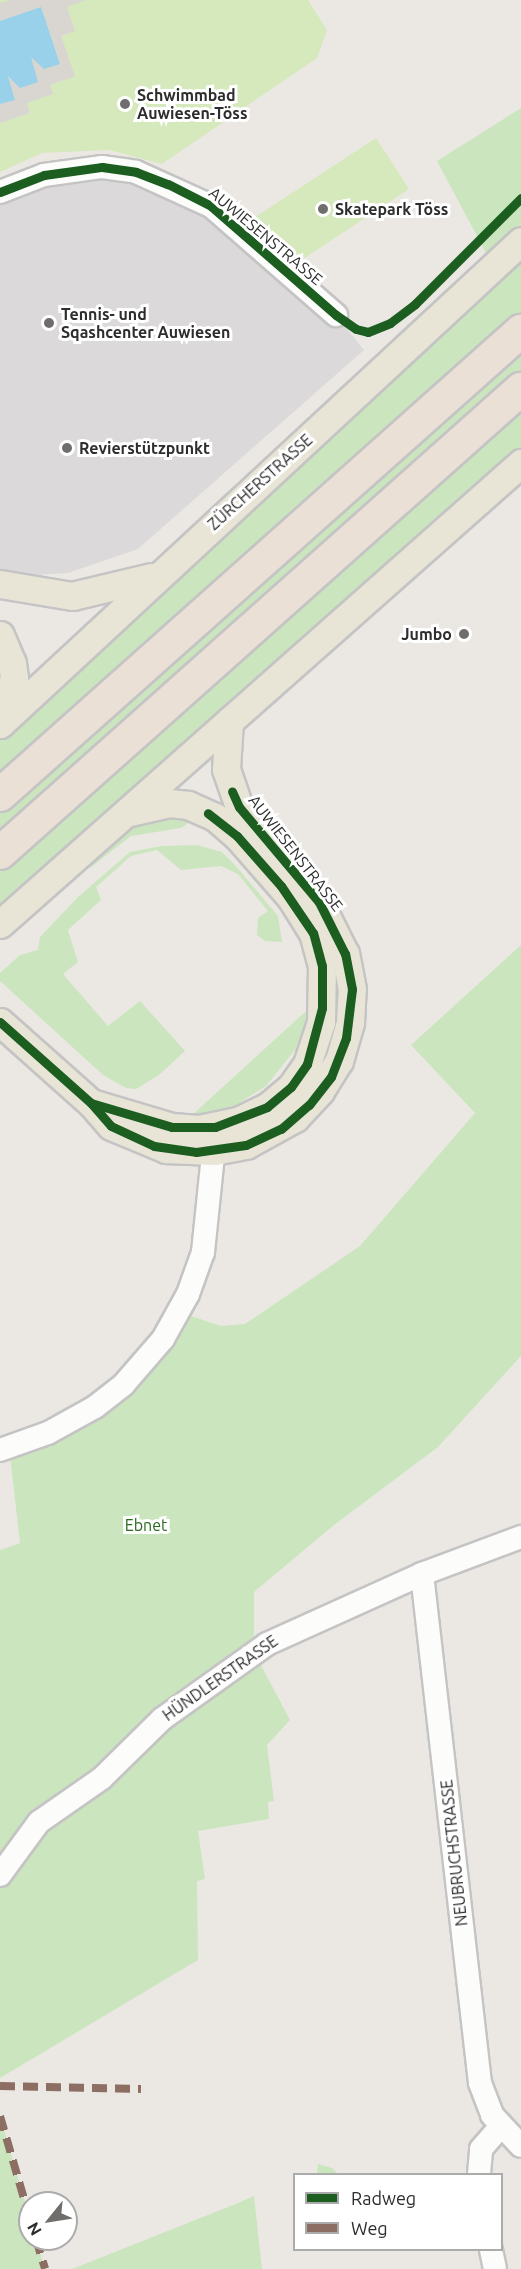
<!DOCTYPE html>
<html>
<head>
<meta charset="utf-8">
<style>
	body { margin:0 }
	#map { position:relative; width:521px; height:2269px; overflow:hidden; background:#ebe8e4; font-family:Ubuntu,sans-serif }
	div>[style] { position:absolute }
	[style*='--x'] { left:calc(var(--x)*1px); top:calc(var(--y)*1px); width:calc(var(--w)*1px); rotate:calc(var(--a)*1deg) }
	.industrial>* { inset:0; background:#dcd9db }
	.green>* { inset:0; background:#cbe5be }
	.pitch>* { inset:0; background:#d5e9bc }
	.plaza>* { inset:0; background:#d9d6d2 }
	.water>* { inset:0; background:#99d0ea }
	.roads { filter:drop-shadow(2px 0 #c5c4c4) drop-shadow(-2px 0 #c5c4c4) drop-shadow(0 2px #c5c4c4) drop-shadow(0 -2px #c5c4c4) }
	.minor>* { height:22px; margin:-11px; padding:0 11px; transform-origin:11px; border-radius:11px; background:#fcfcfb }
	.major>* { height:27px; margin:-13.5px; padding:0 13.5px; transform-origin:13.5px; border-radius:13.5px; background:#e8e5d6 }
	.highway>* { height:32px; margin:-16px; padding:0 16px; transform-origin:16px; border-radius:16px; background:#eae0d6 }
	.quiet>* { height:8px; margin-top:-4px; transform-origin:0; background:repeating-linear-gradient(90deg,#8d6e63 0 15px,transparent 0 23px) }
	.cycleway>* { height:9px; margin:-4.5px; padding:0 4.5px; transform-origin:4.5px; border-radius:4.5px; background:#1b5e20 }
	.dots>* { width:16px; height:16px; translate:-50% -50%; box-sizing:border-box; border:3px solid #fff; border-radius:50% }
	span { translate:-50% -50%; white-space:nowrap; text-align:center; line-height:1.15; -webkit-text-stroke:6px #fff; paint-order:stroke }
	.poi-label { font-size:16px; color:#2d2d2d; font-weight:700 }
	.left { translate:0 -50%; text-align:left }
	.right { translate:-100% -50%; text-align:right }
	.street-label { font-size:16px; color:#2d2d2d }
	.park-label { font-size:16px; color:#276b1c }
	.legend { position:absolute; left:293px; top:2173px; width:210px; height:78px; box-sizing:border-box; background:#fff; border:2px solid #ababab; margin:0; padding:8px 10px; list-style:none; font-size:18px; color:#2d2d2d }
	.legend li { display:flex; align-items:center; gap:12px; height:30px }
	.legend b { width:30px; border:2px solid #ababab }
	.north { position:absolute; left:18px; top:2191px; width:60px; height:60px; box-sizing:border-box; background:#fff; border:2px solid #ababab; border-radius:50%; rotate:240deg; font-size:16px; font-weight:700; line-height:24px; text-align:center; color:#2d2d2d }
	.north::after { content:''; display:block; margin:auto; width:21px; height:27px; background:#706e6d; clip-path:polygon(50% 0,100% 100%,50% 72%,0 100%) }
</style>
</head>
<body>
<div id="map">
	<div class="industrial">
		<i style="clip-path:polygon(102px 167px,168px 184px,336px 315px,364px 350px,138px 549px,68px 573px,0 577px,0 192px)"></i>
	</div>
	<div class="green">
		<i style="clip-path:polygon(521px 108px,521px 463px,0 924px,0 724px,494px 268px,437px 161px)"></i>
		<i style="clip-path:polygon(155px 814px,194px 819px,181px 828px,131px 836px,90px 868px,87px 864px,135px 822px)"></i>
		<i style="clip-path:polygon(197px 845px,222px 852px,235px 865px,278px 916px,282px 942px,265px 941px,257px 935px,258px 918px,268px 911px,238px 874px,221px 866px,181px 870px,157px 850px,131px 856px,96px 887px,101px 900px,68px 930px,78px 962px,63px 974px,108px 1026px,140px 1001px,185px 1051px,159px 1075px,136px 1089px,126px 1088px,103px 1075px,0 981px,0 973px,20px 955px,38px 950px,40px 937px,78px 897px,130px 852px,162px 846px)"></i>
		<i style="clip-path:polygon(521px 945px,521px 1356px,438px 1447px,334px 1525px,254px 1592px,254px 1652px,290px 1720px,267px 1745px,274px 1801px,268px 1802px,269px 1819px,198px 1831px,205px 1879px,197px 1881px,198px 1960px,0 2078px,0 1550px,20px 1543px,9px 1447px,80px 1417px,179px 1312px,221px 1326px,245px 1324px,360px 1246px,475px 1113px,411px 1045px)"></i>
		<i style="clip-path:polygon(305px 1012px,308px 1015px,295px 1050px,266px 1086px,234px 1106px,192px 1115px)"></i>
		<i style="clip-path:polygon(0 2116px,30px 2219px,30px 2239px,36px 2239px,45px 2269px,0 2269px)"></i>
		<i style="clip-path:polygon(318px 2164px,332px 2168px,338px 2174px,317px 2174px)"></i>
		<i style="clip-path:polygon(254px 2196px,262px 2269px,72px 2269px,238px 2203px)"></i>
	</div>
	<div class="pitch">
		<i style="clip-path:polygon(0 0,308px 0,327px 30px,317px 58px,162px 164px,109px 150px,42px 153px,0 172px)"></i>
		<i style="clip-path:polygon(376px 138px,409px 189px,285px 271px,237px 229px)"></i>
	</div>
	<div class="plaza">
		<i style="clip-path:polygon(10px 0,86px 0,67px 7px,75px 31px,61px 36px,75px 76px,50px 85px,53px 94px,27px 103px,30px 113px,0 123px,0 104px,15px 99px,8px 76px,34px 56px,45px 69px,60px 63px,41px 8px,0 21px,0 3px)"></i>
	</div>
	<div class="water">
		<i style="clip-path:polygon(41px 7px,60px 64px,44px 69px,31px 57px,38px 82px,20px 88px,8px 76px,15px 100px,0 104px,0 21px)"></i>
	</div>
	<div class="roads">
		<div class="minor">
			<i style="--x:0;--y:192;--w:47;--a:-21.1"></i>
			<i style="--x:44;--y:175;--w:59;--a:-7.9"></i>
			<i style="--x:102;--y:167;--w:34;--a:8"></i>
			<i style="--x:136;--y:172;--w:82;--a:24.4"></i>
			<i style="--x:211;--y:206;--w:166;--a:41.1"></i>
			<i style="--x:0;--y:1450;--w:51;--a:-19.5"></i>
			<i style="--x:48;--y:1433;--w:54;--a:-29"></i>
			<i style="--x:95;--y:1407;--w:37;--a:-38"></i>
			<i style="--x:124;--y:1384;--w:60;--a:-49.1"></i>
			<i style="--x:163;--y:1339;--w:51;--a:-60.9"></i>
			<i style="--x:188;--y:1294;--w:45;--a:-70.3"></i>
			<i style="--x:203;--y:1252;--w:118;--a:-84.1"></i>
			<i style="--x:422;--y:1574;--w:512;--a:83.5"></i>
			<i style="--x:480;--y:2083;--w:34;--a:69"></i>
			<i style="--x:492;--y:2115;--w:42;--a:46.9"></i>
			<i style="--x:0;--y:1875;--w:66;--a:-53.7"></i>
			<i style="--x:39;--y:1822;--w:77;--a:-34.9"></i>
			<i style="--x:102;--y:1778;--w:84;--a:-44.5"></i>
			<i style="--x:162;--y:1719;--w:129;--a:-35.5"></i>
			<i style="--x:267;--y:1644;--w:170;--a:-24.3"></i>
			<i style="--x:422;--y:1574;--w:106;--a:-20.5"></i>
			<i style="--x:479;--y:2174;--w:25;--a:-85"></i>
			<i style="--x:481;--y:2149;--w:30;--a:-49"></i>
			<i style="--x:491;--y:2250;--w:19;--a:78"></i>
		</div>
		<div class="major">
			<i style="--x:0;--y:584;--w:73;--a:9.5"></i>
			<i style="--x:72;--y:596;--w:82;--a:-13.4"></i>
			<i style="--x:0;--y:635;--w:30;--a:67"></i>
			<i style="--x:12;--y:663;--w:15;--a:82"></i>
			<i style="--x:14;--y:678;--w:46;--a:107.7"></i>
			<i style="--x:0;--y:724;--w:710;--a:-42.83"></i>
			<i style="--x:0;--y:924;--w:696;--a:-41.5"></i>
			<i style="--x:0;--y:1022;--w:122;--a:41.7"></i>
			<i style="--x:91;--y:1103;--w:30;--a:49"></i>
			<i style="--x:111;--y:1126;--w:60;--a:22.7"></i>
			<i style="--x:166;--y:1149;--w:48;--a:2.4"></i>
			<i style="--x:214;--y:1151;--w:33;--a:-11"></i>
			<i style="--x:246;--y:1145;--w:56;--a:-28.9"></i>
			<i style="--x:295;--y:1118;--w:37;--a:-47"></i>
			<i style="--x:320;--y:1091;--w:36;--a:-58"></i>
			<i style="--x:339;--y:1061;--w:40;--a:-74"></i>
			<i style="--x:350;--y:1023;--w:34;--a:-87"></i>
			<i style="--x:352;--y:989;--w:36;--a:-101"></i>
			<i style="--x:345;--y:954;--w:58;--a:-116.6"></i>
			<i style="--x:319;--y:902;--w:124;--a:-130.1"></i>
			<i style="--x:239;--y:807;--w:40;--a:-108.9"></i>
			<i style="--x:226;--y:769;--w:48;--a:-86.4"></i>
			<i style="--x:91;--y:1103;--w:84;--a:16.5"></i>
			<i style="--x:172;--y:1127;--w:27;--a:4"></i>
			<i style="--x:199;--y:1129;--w:40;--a:-12"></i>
			<i style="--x:238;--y:1121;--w:32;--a:-26"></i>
			<i style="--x:267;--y:1107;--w:31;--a:-40"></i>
			<i style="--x:291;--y:1087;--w:28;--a:-55"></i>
			<i style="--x:307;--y:1064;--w:44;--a:-71.6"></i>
			<i style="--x:321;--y:1022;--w:56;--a:-89"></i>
			<i style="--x:322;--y:966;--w:34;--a:-105"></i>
			<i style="--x:313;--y:933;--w:40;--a:-122"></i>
			<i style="--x:292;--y:899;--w:84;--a:-131.1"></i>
			<i style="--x:237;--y:836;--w:29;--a:-139"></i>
			<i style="--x:215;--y:817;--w:30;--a:-156"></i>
			<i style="--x:188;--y:805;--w:19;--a:-174"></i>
			<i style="--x:169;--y:803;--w:39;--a:167"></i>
		</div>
		<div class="highway">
			<i style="--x:0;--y:795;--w:698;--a:-41.69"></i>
			<i style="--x:0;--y:853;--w:698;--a:-41.69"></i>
		</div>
	</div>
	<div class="quiet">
		<i style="--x:0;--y:2086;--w:141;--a:1.2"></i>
		<i style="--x:0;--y:2116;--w:107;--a:73.8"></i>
		<i style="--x:36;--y:2239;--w:31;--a:73"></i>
	</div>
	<div class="cycleway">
		<i style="--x:0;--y:192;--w:47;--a:-21.1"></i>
		<i style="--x:44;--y:175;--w:59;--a:-7.9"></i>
		<i style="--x:102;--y:167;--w:34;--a:8"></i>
		<i style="--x:136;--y:172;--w:34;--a:21"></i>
		<i style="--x:168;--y:184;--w:48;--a:27.1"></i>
		<i style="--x:211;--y:206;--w:166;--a:41.1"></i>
		<i style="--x:336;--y:315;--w:24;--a:35"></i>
		<i style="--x:356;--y:329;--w:12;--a:14"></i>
		<i style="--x:368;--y:332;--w:24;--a:-22"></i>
		<i style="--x:390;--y:323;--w:31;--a:-37"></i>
		<i style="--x:415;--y:304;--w:150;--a:-45"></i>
		<i style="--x:0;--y:1022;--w:122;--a:41.7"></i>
		<i style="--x:91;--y:1103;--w:30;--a:49"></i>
		<i style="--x:111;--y:1126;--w:47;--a:24.9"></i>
		<i style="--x:154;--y:1146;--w:42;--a:8.1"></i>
		<i style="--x:196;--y:1152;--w:50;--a:-8"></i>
		<i style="--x:246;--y:1145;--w:38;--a:-25"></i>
		<i style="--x:281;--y:1129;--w:37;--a:-41"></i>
		<i style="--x:309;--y:1105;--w:36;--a:-52"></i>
		<i style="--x:331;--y:1077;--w:42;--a:-69"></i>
		<i style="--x:346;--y:1038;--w:49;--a:-83"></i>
		<i style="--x:352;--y:989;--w:36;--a:-101"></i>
		<i style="--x:345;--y:954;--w:58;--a:-116.6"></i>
		<i style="--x:319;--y:902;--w:124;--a:-130.1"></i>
		<i style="--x:239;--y:807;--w:17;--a:-114"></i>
		<i style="--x:91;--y:1103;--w:84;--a:16.5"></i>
		<i style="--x:172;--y:1127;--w:43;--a:0"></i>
		<i style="--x:215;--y:1127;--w:56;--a:-21"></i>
		<i style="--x:267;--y:1107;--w:31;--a:-40"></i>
		<i style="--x:291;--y:1087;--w:28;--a:-55"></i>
		<i style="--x:307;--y:1064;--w:58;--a:-75"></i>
		<i style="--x:322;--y:1008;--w:42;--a:-90"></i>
		<i style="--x:322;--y:966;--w:34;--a:-105"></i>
		<i style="--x:313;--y:933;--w:57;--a:-124.2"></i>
		<i style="--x:281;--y:886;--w:67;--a:-131.3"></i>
		<i style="--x:237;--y:836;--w:37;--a:-142"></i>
	</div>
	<div class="dots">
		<i style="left:125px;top:104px;background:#706e6d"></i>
		<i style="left:323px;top:209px;background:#706e6d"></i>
		<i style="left:49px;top:323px;background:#706e6d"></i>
		<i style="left:67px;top:448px;background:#706e6d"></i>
		<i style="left:464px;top:634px;background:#706e6d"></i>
	</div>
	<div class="poi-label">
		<span class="left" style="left:137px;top:104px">Schwimmbad<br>Auwiesen-Töss</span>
		<span class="left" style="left:335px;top:209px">Skatepark Töss</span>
		<span class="left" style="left:61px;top:323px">Tennis- und<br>Sqashcenter Auwiesen</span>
		<span class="left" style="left:79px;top:448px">Revierstützpunkt</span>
		<span class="right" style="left:452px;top:634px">Jumbo</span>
	</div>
	<div class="street-label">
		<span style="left:266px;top:236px;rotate:40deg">AUWIESENSTRASSE</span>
		<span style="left:260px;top:482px;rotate:-42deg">ZÜRCHERSTRASSE</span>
		<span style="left:296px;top:853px;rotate:52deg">AUWIESENSTRASSE</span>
		<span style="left:220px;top:1678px;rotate:-35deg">HÜNDLERSTRASSE</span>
		<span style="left:454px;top:1853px;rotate:-96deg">NEUBRUCHSTRASSE</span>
	</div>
	<div class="park-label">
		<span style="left:146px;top:1525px">Ebnet</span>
	</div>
	<ul class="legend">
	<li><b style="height:8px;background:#1b5e20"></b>Radweg</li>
	<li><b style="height:8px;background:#8d6e63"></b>Weg</li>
	</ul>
	<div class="north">N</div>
</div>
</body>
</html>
